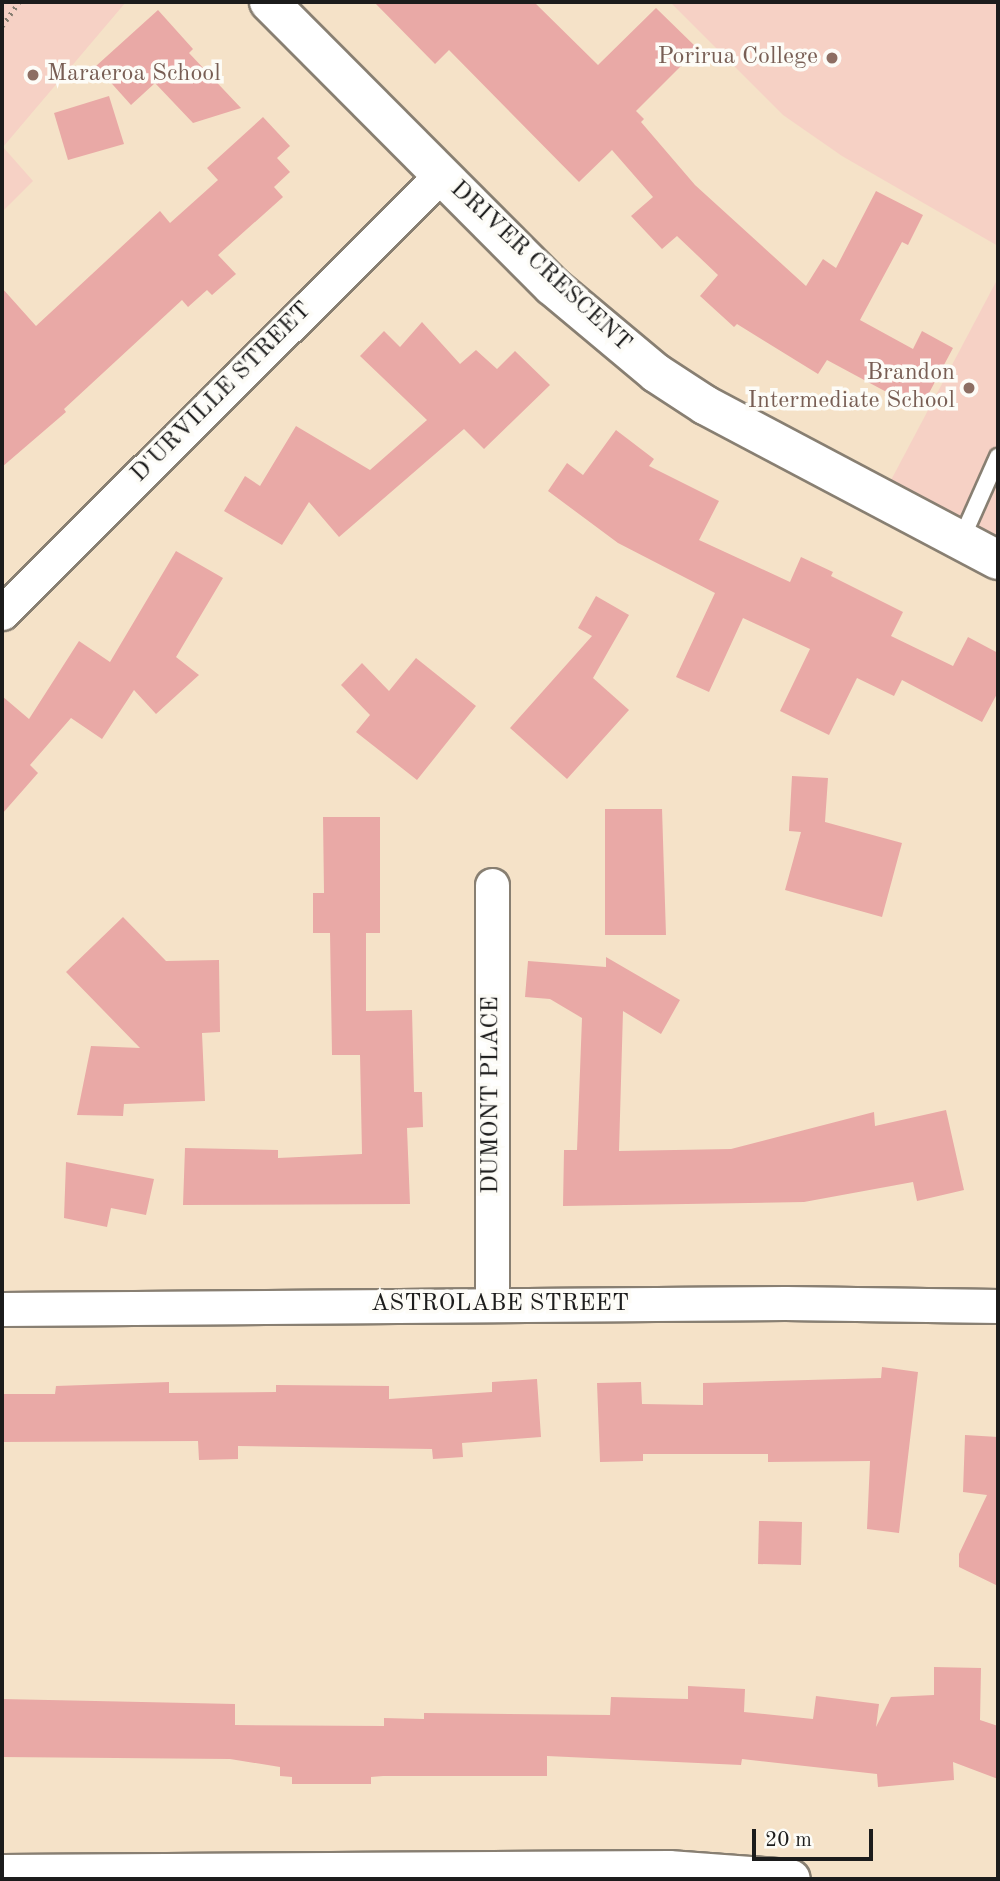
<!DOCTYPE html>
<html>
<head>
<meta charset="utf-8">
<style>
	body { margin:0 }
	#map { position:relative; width:1000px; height:1881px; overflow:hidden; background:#f5e2c8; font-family:"Old Standard TT",serif }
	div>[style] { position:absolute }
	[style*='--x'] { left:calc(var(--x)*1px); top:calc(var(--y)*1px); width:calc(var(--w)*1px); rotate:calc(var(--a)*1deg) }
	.built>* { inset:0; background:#f6d1c5 }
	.building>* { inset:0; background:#e9a9a6 }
	.path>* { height:4.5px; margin-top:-2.25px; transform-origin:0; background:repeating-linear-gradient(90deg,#887f72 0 2px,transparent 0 7px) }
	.roads { filter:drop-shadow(2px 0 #887f72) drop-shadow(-2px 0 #887f72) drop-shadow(0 2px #887f72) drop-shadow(0 -2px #887f72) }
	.service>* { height:16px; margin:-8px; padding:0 8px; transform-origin:8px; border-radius:8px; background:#fff }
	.minor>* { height:33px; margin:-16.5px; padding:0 16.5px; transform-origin:16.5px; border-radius:16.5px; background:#fff }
	.tertiary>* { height:38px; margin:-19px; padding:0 19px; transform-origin:19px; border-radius:19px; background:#fff }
	.secondary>* { height:38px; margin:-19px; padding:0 19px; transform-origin:19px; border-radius:19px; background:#fff }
	.dots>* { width:19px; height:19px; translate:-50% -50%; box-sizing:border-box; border:4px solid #fdfcf7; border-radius:50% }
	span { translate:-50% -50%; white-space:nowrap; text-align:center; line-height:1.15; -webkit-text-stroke:7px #fdfcf7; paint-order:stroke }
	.education-label { font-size:24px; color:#785e54 }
	.right { translate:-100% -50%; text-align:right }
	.left { translate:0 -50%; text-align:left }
	.street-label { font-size:24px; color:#1c1c1c }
	.frame { position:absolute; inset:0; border:4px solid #1c1c1c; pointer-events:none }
	.scale { position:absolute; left:752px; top:1829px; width:121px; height:32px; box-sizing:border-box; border:4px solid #1c1c1c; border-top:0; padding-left:9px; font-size:21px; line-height:24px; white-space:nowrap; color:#1c1c1c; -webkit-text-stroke:5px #fdfcf7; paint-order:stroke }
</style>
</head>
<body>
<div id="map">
	<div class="built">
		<i style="clip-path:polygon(2px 2px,126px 2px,3px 147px,33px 181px,2px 212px)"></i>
		<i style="clip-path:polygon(670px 2px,998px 2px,998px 246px,842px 156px,783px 115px)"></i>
		<i style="clip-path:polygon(998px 278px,998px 560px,881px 499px)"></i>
	</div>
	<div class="building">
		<i style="clip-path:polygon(374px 2px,534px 2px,598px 65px,656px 8px,698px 49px,636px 111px,644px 119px,641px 122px,695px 185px,806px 286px,823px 259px,836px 268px,876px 191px,923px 215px,908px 245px,902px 242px,860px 320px,913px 349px,922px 331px,953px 348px,920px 410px,827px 360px,818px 374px,737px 324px,734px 327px,700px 296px,718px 275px,677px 236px,662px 249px,631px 216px,653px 197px,612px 150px,579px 182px,449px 50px,435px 64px)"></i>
		<i style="clip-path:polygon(158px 10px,193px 49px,189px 53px,241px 108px,193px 123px,155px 83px,131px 105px,96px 66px)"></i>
		<i style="clip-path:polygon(109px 96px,124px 144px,68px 160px,54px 113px)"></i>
		<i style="clip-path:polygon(263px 117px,290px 146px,277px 158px,290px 172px,274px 187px,283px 197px,218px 255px,236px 274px,212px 295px,207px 290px,188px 307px,182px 300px,64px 409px,66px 412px,2px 467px,2px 288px,36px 326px,160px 211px,170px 223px,218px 180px,207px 168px)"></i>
		<i style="clip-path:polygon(422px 322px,460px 364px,476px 350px,497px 369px,515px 351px,550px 385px,484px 449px,464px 429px,339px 537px,309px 502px,282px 545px,224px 511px,245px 476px,260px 486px,296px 426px,370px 470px,427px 420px,360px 356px,384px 331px,400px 347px)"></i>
		<i style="clip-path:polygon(616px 430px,654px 459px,649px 466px,719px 501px,699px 540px,790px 582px,801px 557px,833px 572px,831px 576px,903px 612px,891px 636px,953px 666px,968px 637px,998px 653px,998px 692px,982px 722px,902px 680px,894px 696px,857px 678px,829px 735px,780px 711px,810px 649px,743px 618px,709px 692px,676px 677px,715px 593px,618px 543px,548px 491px,567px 463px,583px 475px)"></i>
		<i style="clip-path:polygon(176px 551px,223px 578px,176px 657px,199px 675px,156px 714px,134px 690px,102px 739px,71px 718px,30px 765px,38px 773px,2px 814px,2px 696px,29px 719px,79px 641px,110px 662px)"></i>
		<i style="clip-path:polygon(596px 596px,629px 615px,593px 678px,629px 710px,567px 779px,510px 728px,592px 636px,578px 628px)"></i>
		<i style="clip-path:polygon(416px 658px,476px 706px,417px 780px,356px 732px,370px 715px,341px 685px,362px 663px,389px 691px)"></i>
		<i style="clip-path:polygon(792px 776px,828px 778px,825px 822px,902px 843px,882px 917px,785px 890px,801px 832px,789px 831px)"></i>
		<i style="clip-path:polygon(605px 809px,662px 809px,666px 935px,605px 935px)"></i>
		<i style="clip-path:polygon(323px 817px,380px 817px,380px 933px,366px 933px,366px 1011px,412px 1010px,414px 1092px,422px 1092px,423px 1127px,407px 1128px,410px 1204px,183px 1205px,185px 1148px,278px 1150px,278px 1158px,362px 1154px,360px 1055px,332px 1055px,330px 933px,313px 933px,313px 893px,324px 893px)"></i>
		<i style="clip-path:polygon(123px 917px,166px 961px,219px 960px,220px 1032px,202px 1033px,205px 1101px,124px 1104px,123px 1116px,77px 1115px,91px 1046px,140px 1048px,66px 972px)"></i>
		<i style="clip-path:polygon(606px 957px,680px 1000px,661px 1034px,623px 1011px,619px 1151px,731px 1149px,874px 1112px,875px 1126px,946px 1110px,964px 1190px,917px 1201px,913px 1182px,804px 1202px,563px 1206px,564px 1150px,577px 1150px,582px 1018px,550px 999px,525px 997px,528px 961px,606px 967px)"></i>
		<i style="clip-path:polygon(66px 1162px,154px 1179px,146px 1215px,111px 1208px,107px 1227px,64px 1218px)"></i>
		<i style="clip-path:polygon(882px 1367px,918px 1372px,899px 1533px,867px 1529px,870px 1461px,768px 1462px,768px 1454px,643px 1454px,643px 1461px,600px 1462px,597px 1383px,641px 1382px,642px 1404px,703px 1405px,703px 1383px,881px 1378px)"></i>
		<i style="clip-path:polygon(537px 1379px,541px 1437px,462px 1443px,463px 1457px,433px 1459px,432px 1449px,238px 1446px,238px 1459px,199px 1460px,198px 1441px,2px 1442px,2px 1394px,55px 1394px,56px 1386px,169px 1382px,169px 1393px,276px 1392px,276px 1385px,389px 1386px,389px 1399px,492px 1392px,492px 1382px)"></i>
		<i style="clip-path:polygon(965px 1435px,998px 1437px,998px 1586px,959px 1567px,959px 1554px,987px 1495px,963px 1492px)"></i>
		<i style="clip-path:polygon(759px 1521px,802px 1522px,801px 1565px,758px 1564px)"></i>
		<i style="clip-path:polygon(934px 1667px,981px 1668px,980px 1720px,998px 1726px,998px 1779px,953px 1762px,954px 1780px,878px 1787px,877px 1774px,742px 1759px,741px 1765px,547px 1756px,547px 1776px,383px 1776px,371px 1777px,371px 1784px,292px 1784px,292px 1777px,280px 1776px,280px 1767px,230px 1759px,2px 1757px,2px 1699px,235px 1704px,235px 1725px,384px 1726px,384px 1718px,424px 1719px,424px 1713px,610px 1715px,611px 1697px,688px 1699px,688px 1686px,745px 1689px,744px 1712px,813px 1719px,816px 1696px,879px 1704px,876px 1727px,891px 1697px,934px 1695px)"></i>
	</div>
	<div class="path">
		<i style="--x:2;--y:26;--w:29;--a:-55"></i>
	</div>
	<div class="roads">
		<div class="service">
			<i style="--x:961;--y:540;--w:91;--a:-66"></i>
		</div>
		<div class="minor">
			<i style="--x:2;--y:613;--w:622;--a:-44.93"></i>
			<i style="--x:492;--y:1305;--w:420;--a:-90"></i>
			<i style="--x:2;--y:1309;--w:783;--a:-0.44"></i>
			<i style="--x:785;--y:1303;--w:213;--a:0.8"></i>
		</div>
		<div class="tertiary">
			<i style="--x:269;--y:2;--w:401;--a:45.1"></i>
			<i style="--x:552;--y:286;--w:136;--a:39.9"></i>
			<i style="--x:656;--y:373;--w:59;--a:33.1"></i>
			<i style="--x:705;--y:405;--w:331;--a:27.9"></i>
		</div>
		<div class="secondary">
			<i style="--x:2;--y:1874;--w:667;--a:-0.34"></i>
			<i style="--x:669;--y:1870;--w:122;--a:4.2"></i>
		</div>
	</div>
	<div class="dots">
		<i style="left:832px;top:58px;background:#8d6e63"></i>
		<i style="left:33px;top:75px;background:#8d6e63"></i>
		<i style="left:969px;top:388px;background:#8d6e63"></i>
	</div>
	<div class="education-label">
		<span class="right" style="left:818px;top:58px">Porirua College</span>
		<span class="left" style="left:47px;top:75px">Maraeroa School</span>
		<span class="right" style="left:955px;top:388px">Brandon<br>Intermediate School</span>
	</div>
	<div class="street-label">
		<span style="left:540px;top:267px;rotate:43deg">DRIVER CRESCENT</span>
		<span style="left:222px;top:393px;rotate:-45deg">D'URVILLE STREET</span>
		<span style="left:492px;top:1095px;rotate:-90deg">DUMONT PLACE</span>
		<span style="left:500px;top:1305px">ASTROLABE STREET</span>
	</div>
	<div class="frame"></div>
	<div class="scale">20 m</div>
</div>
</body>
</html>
